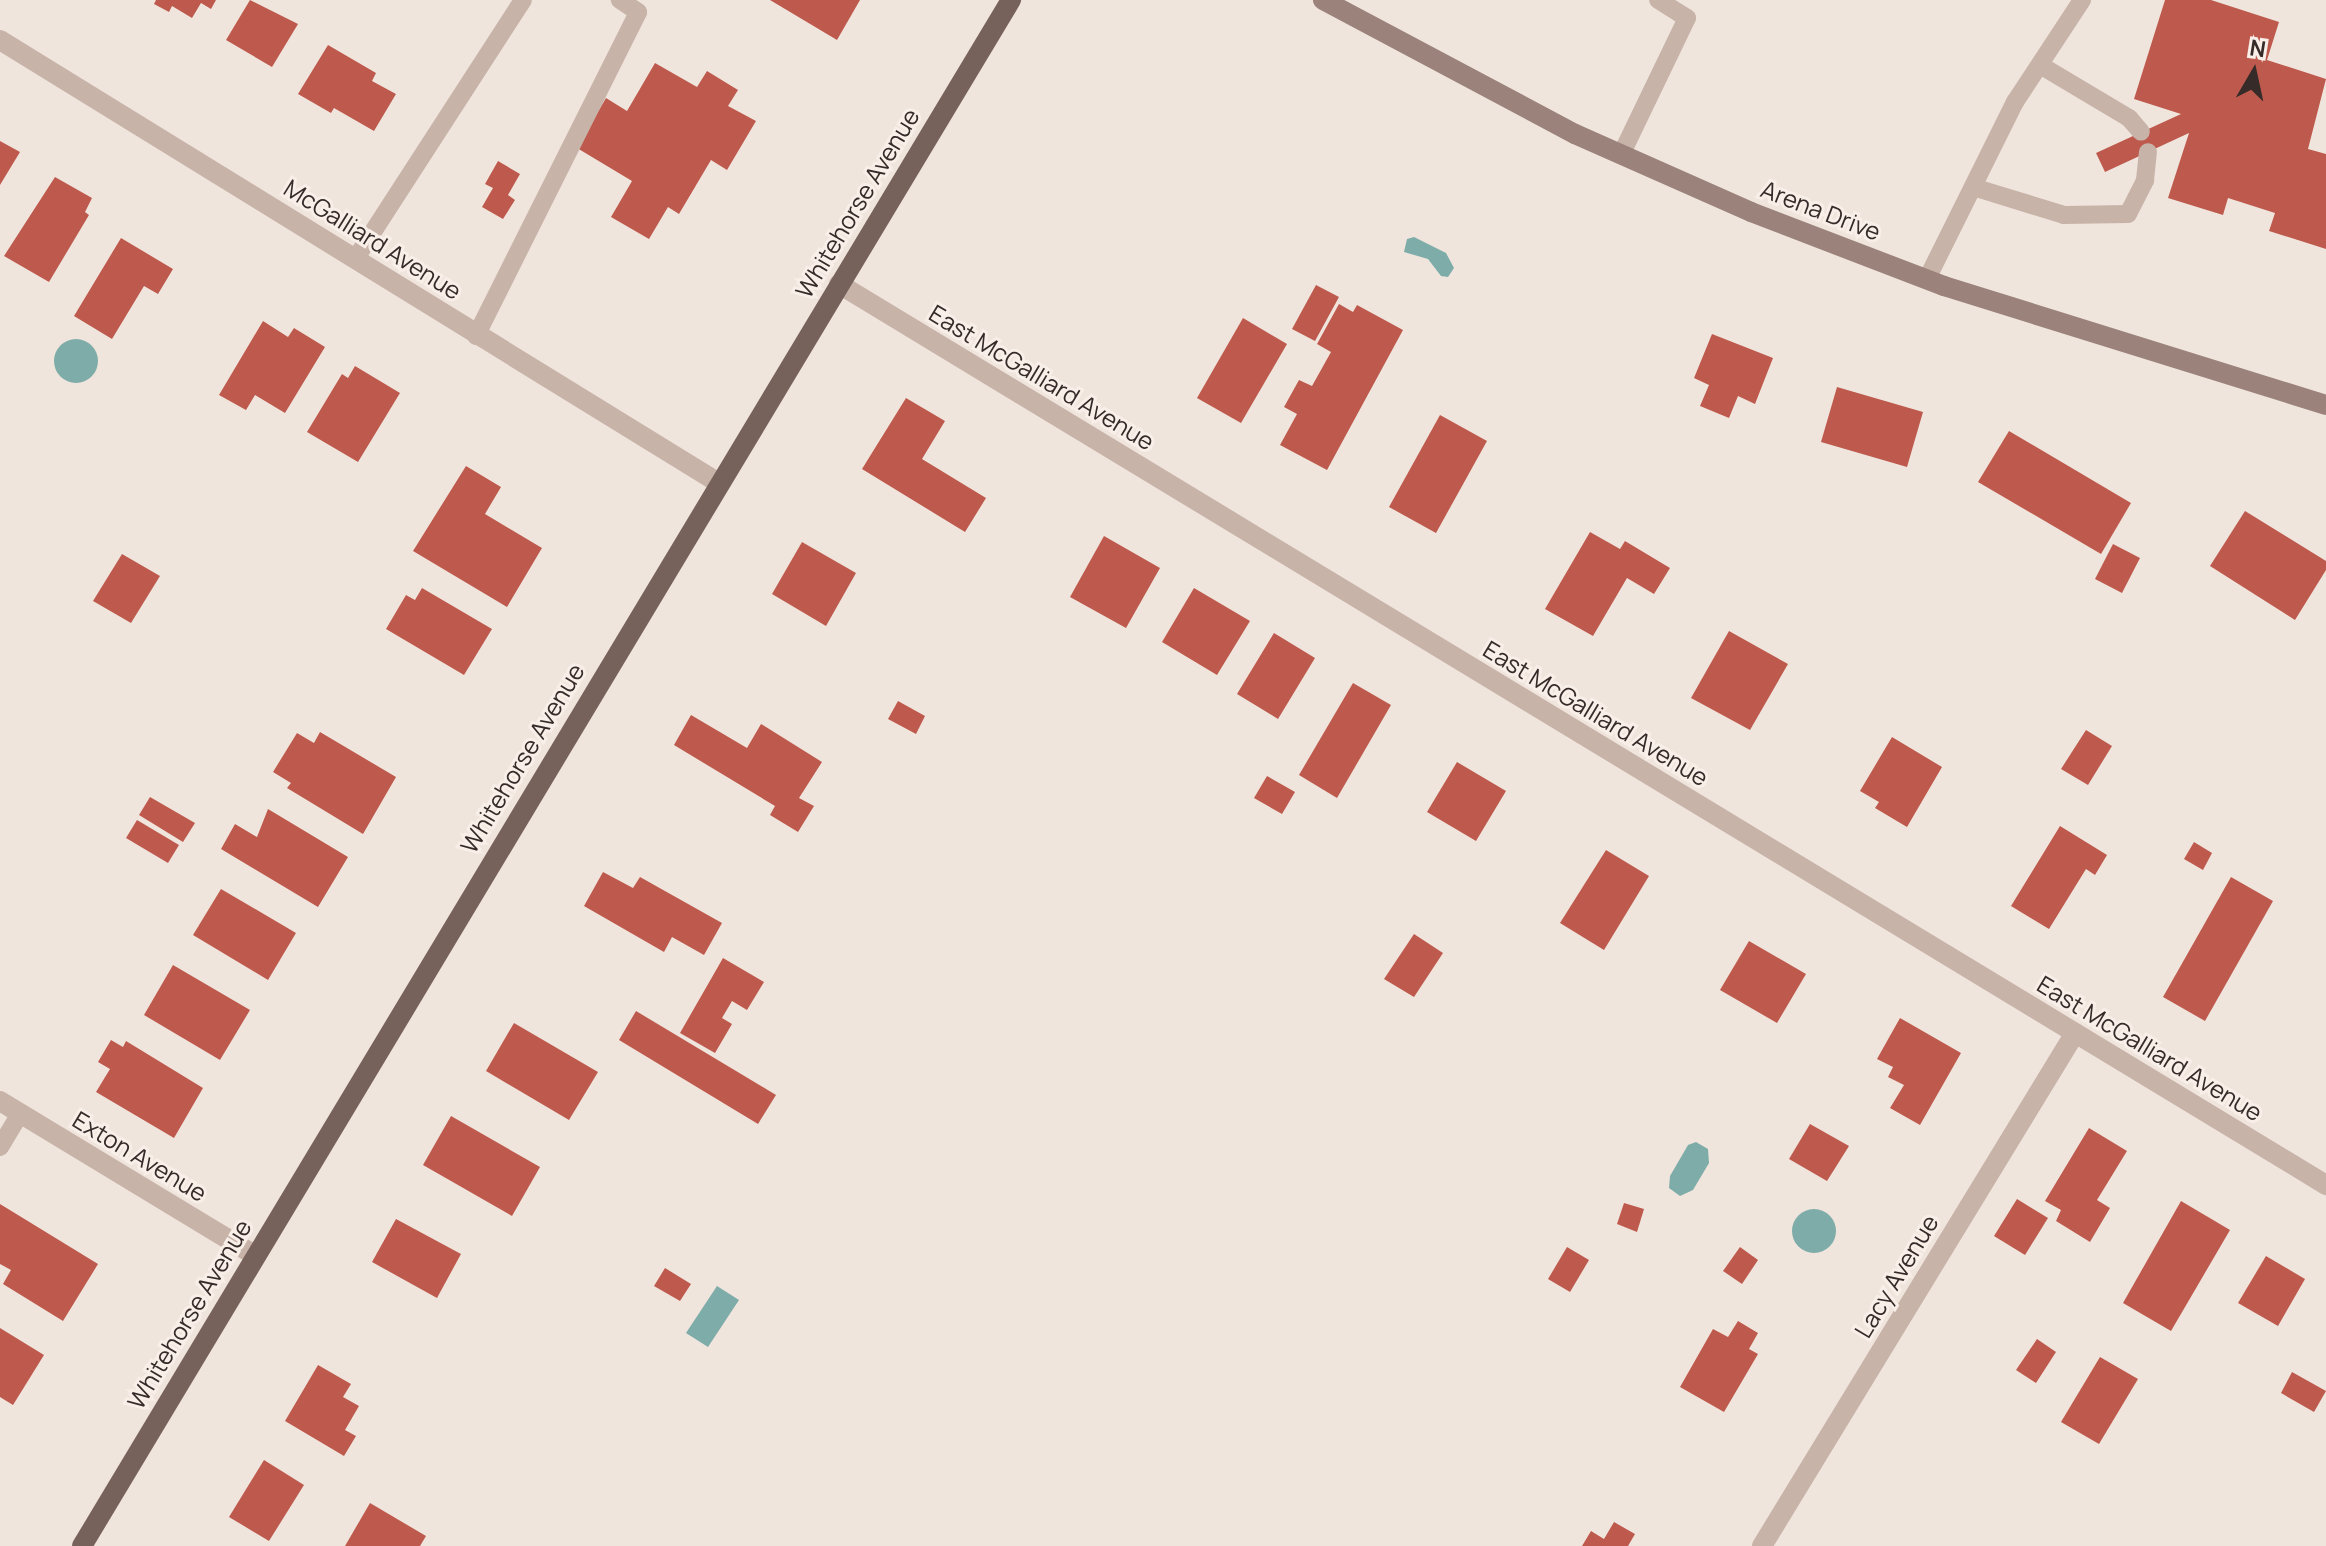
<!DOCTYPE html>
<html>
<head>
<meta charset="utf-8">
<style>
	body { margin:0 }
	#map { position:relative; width:2326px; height:1546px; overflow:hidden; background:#f0e5dd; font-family:Manrope,sans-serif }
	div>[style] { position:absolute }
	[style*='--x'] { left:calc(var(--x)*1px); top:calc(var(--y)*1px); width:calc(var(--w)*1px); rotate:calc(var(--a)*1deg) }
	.water>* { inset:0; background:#7eaca8 }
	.round { border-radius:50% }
	.building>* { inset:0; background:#be5a4d }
	.lane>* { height:18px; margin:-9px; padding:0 9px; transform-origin:9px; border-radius:9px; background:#c8b3a9 }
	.street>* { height:20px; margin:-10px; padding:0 10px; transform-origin:10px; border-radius:10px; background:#c8b3a9 }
	.secondary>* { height:20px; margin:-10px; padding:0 10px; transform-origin:10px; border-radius:10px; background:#9b837b }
	.primary>* { height:20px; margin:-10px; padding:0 10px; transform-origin:10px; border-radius:10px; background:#77615b }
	span { translate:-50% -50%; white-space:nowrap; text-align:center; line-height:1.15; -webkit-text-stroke:6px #f8efe9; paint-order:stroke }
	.street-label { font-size:24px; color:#362b29 }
	.north { position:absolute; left:2214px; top:32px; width:80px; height:80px; -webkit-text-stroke:6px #f8efe9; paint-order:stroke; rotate:9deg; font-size:22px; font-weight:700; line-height:32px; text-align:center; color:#362b29 }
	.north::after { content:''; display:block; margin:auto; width:28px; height:36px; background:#362b29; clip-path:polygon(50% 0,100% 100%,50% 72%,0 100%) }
</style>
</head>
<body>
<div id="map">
	<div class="water">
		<i style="clip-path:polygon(1414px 237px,1446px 253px,1454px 268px,1448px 277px,1441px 276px,1428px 259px,1404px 252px,1407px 239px)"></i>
		<i class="round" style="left:54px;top:339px;width:44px;height:44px"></i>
		<i style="clip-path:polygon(1696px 1142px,1708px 1149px,1709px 1163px,1693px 1190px,1680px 1196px,1669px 1188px,1670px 1176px,1688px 1145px)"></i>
		<i class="round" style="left:1792px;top:1209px;width:44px;height:44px"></i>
		<i style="clip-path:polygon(717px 1286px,739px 1300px,708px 1347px,686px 1333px)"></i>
	</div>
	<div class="building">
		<i style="clip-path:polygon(156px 0,216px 0,211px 9px,201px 3px,192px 18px,172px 6px,169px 12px,154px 4px)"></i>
		<i style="clip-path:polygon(250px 0,298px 24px,272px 67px,226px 40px)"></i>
		<i style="clip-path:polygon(770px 0,860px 0,837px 40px)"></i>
		<i style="clip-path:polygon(2165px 0,2211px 0,2279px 22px,2267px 60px,2326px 79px,2308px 149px,2326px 154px,2326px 249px,2269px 231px,2275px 213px,2228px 198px,2223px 215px,2168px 198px,2189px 133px,2105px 172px,2096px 153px,2181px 114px,2134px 99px)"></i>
		<i style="clip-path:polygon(328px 45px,376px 73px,372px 81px,396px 94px,374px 131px,334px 108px,331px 113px,298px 94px)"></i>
		<i style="clip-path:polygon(655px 63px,697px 87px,707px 71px,738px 90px,728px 106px,756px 121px,727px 170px,711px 160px,679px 214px,668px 207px,649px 239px,611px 217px,632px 181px,577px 148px,606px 98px,627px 111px)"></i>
		<i style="clip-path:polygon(0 141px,20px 152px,0 185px)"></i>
		<i style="clip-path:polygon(498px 161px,520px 174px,508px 195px,515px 200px,503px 219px,482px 207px,493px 188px,485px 184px)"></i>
		<i style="clip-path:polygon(55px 177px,92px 198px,85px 212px,89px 215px,49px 282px,4px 256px)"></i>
		<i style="clip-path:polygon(121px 238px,173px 269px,158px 294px,144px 286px,112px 339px,74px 316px)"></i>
		<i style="clip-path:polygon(1316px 285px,1339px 297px,1315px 341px,1292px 329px)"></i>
		<i style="clip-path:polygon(1339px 304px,1353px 312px,1357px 305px,1403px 330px,1327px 470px,1280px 445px,1297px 414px,1284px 407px,1299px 380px,1312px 386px,1331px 352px,1317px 344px)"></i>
		<i style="clip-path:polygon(1243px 318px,1287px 344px,1241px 423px,1197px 398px)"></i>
		<i style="clip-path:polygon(263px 321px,288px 337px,294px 328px,325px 347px,285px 413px,255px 395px,246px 410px,219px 395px)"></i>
		<i style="clip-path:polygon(1712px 334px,1773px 358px,1755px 404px,1738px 396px,1729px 418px,1700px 406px,1709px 385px,1694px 378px)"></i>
		<i style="clip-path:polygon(355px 366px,400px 393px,358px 462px,307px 432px,342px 374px,348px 378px)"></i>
		<i style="clip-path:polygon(1837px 387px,1923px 412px,1907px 467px,1821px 442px)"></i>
		<i style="clip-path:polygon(906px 398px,945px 421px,922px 459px,986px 498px,965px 532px,862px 469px)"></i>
		<i style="clip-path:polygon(1440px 415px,1487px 441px,1436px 533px,1389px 507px)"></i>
		<i style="clip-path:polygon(2009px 431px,2131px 503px,2101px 554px,1978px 482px)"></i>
		<i style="clip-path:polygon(466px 466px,501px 487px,485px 514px,542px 548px,507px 607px,413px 551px)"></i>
		<i style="clip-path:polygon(2245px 511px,2326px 561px,2326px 570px,2295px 620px,2210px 566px)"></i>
		<i style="clip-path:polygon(1590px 532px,1620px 549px,1625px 541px,1670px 568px,1654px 594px,1627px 578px,1593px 636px,1545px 609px)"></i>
		<i style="clip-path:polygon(1104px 536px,1160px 568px,1126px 628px,1070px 597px)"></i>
		<i style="clip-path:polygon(802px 542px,856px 573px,826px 626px,772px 594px)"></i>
		<i style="clip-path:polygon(2113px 544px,2140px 558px,2122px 593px,2095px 579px)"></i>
		<i style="clip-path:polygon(122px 554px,160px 576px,131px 623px,93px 601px)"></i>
		<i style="clip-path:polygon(422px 588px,492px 629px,464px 675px,386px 629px,406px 595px,415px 600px)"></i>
		<i style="clip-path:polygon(1194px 588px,1250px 621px,1217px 675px,1162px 642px)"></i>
		<i style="clip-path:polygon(1729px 631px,1788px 664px,1750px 730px,1691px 698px)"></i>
		<i style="clip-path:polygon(1274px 633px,1315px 658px,1278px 719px,1237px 694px)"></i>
		<i style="clip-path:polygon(1353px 683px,1391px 705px,1337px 798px,1299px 775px)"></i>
		<i style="clip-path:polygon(898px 701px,925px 716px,916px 734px,888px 719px)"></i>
		<i style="clip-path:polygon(691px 715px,747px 748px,761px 724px,822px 762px,799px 798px,814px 806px,798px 832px,770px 815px,775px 806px,674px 745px)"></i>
		<i style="clip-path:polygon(2086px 730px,2112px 746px,2088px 785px,2061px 769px)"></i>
		<i style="clip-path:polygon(320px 732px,396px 777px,363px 834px,287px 788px,291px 783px,273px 772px,297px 733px,314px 743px)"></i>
		<i style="clip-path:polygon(1892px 737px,1942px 767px,1907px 827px,1875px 808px,1879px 802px,1860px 791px)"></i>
		<i style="clip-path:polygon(1457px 762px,1506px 791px,1476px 841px,1427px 812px)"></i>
		<i style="clip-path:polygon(1267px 776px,1295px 792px,1282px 814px,1254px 798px)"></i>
		<i style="clip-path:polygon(150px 797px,195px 823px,183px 842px,139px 815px)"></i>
		<i style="clip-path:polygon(268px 809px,348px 857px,318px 907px,221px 849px,235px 824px,257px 837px)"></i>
		<i style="clip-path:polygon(137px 820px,179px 845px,168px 863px,126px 838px)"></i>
		<i style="clip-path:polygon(2060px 826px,2107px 855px,2095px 875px,2086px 869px,2049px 929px,2011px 906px)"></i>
		<i style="clip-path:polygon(2194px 842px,2212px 853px,2203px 870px,2184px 859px)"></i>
		<i style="clip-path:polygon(1606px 850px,1649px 876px,1604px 950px,1560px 923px)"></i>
		<i style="clip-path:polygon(603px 872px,633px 888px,640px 877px,722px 923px,704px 955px,672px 937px,664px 952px,584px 906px)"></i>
		<i style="clip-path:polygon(2231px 877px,2273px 901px,2205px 1021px,2163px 997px)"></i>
		<i style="clip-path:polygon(221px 889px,296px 933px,268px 980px,193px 935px)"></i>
		<i style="clip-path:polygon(1414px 934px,1443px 953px,1414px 997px,1384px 979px)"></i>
		<i style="clip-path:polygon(1749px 941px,1806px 974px,1777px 1023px,1720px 990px)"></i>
		<i style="clip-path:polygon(723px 958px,764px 982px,747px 1010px,732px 1001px,722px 1018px,732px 1024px,715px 1053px,680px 1033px)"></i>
		<i style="clip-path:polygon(173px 965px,250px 1010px,220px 1060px,144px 1015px)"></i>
		<i style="clip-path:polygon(636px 1011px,776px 1095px,758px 1124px,619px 1040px)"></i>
		<i style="clip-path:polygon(1900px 1018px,1961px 1053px,1920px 1125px,1890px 1108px,1904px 1085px,1888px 1077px,1893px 1067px,1877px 1059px)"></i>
		<i style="clip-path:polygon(514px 1023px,598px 1072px,569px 1120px,486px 1071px)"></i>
		<i style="clip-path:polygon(111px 1040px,123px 1047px,126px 1041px,203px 1088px,174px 1138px,96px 1092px,110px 1069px,98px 1062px)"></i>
		<i style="clip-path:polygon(451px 1116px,540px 1167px,512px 1216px,423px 1165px)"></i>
		<i style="clip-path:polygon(1810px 1124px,1849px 1146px,1827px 1181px,1789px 1159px)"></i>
		<i style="clip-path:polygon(2089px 1128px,2127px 1151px,2097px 1200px,2110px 1208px,2090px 1242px,2056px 1221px,2061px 1210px,2045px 1201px)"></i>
		<i style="clip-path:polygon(2017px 1199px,2048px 1218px,2025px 1255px,1994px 1236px)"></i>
		<i style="clip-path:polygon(2181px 1201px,2230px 1230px,2171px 1331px,2123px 1303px)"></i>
		<i style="clip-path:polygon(1624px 1203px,1644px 1209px,1637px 1232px,1617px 1224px)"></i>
		<i style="clip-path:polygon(0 1204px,98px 1264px,63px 1321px,3px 1284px,11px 1270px,0 1264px)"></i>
		<i style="clip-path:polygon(396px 1219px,461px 1254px,437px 1298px,372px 1262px)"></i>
		<i style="clip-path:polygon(1567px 1247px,1589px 1260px,1570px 1292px,1548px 1279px)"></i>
		<i style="clip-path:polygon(1740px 1247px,1758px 1260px,1742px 1284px,1723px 1271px)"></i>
		<i style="clip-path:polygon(2266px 1256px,2305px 1279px,2278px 1326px,2238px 1303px)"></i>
		<i style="clip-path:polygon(665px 1268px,691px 1284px,680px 1301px,654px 1286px)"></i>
		<i style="clip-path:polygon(1738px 1321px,1758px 1333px,1749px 1349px,1758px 1354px,1724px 1412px,1680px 1387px,1713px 1329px,1728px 1337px)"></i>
		<i style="clip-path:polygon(0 1328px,44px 1355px,13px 1405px,0 1397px)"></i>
		<i style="clip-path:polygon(2037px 1339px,2056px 1352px,2036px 1383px,2016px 1370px)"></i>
		<i style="clip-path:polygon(2100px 1357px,2138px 1379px,2099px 1444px,2061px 1422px)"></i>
		<i style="clip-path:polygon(318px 1365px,351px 1384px,343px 1397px,359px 1406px,345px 1430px,356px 1436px,344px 1456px,285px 1421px)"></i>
		<i style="clip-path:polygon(2292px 1372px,2326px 1391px,2314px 1412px,2281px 1393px)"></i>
		<i style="clip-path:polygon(264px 1460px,304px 1485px,269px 1541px,229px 1517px)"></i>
		<i style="clip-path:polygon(370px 1503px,426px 1536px,420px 1546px,345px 1546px)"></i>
		<i style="clip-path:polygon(1614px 1522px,1635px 1534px,1628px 1546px,1582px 1546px,1591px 1531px,1604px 1539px)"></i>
	</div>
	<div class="lane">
		<i style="--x:2040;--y:65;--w:104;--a:30.8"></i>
		<i style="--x:2129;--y:118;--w:18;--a:49"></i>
		<i style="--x:1621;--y:155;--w:152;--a:-64.3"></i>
		<i style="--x:1687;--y:18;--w:34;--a:-148"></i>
		<i style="--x:1973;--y:187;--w:95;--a:17.1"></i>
		<i style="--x:2064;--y:215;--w:64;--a:-0.9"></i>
		<i style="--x:2128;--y:214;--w:38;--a:-63"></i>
		<i style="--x:2145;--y:180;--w:28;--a:-84"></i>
		<i style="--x:356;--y:258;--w:307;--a:-57.1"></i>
		<i style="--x:1927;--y:279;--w:198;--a:-63.6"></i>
		<i style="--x:2015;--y:102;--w:122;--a:-56.7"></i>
		<i style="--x:476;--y:336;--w:362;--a:-63.4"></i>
		<i style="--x:638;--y:12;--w:22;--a:-146"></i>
		<i style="--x:0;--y:1147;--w:39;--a:-59"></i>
	</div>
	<div class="street">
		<i style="--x:0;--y:40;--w:842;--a:31.65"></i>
		<i style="--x:839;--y:284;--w:1739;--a:31.21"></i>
		<i style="--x:0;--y:1101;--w:297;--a:31.2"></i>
		<i style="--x:1762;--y:1546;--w:601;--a:-58.61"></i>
	</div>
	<div class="secondary">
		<i style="--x:1323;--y:0;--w:285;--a:28"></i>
		<i style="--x:1575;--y:134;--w:193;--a:23.9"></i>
		<i style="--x:1751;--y:212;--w:207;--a:21"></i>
		<i style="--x:1944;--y:286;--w:400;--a:17.3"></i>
	</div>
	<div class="primary">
		<i style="--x:82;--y:1546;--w:1804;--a:-59"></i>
	</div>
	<div class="street-label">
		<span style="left:857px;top:203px;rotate:-59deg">Whitehorse Avenue</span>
		<span style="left:1821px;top:210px;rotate:21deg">Arena Drive</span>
		<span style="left:373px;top:239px;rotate:32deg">McGalliard Avenue</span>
		<span style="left:1042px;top:377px;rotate:31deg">East McGalliard Avenue</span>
		<span style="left:1596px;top:713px;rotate:31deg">East McGalliard Avenue</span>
		<span style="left:522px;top:758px;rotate:-59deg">Whitehorse Avenue</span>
		<span style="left:2150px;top:1048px;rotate:31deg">East McGalliard Avenue</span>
		<span style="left:140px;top:1156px;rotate:31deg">Exton Avenue</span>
		<span style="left:1896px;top:1276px;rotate:-59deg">Lacy Avenue</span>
		<span style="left:189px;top:1314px;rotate:-59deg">Whitehorse Avenue</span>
	</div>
	<div class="north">N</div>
</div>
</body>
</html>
